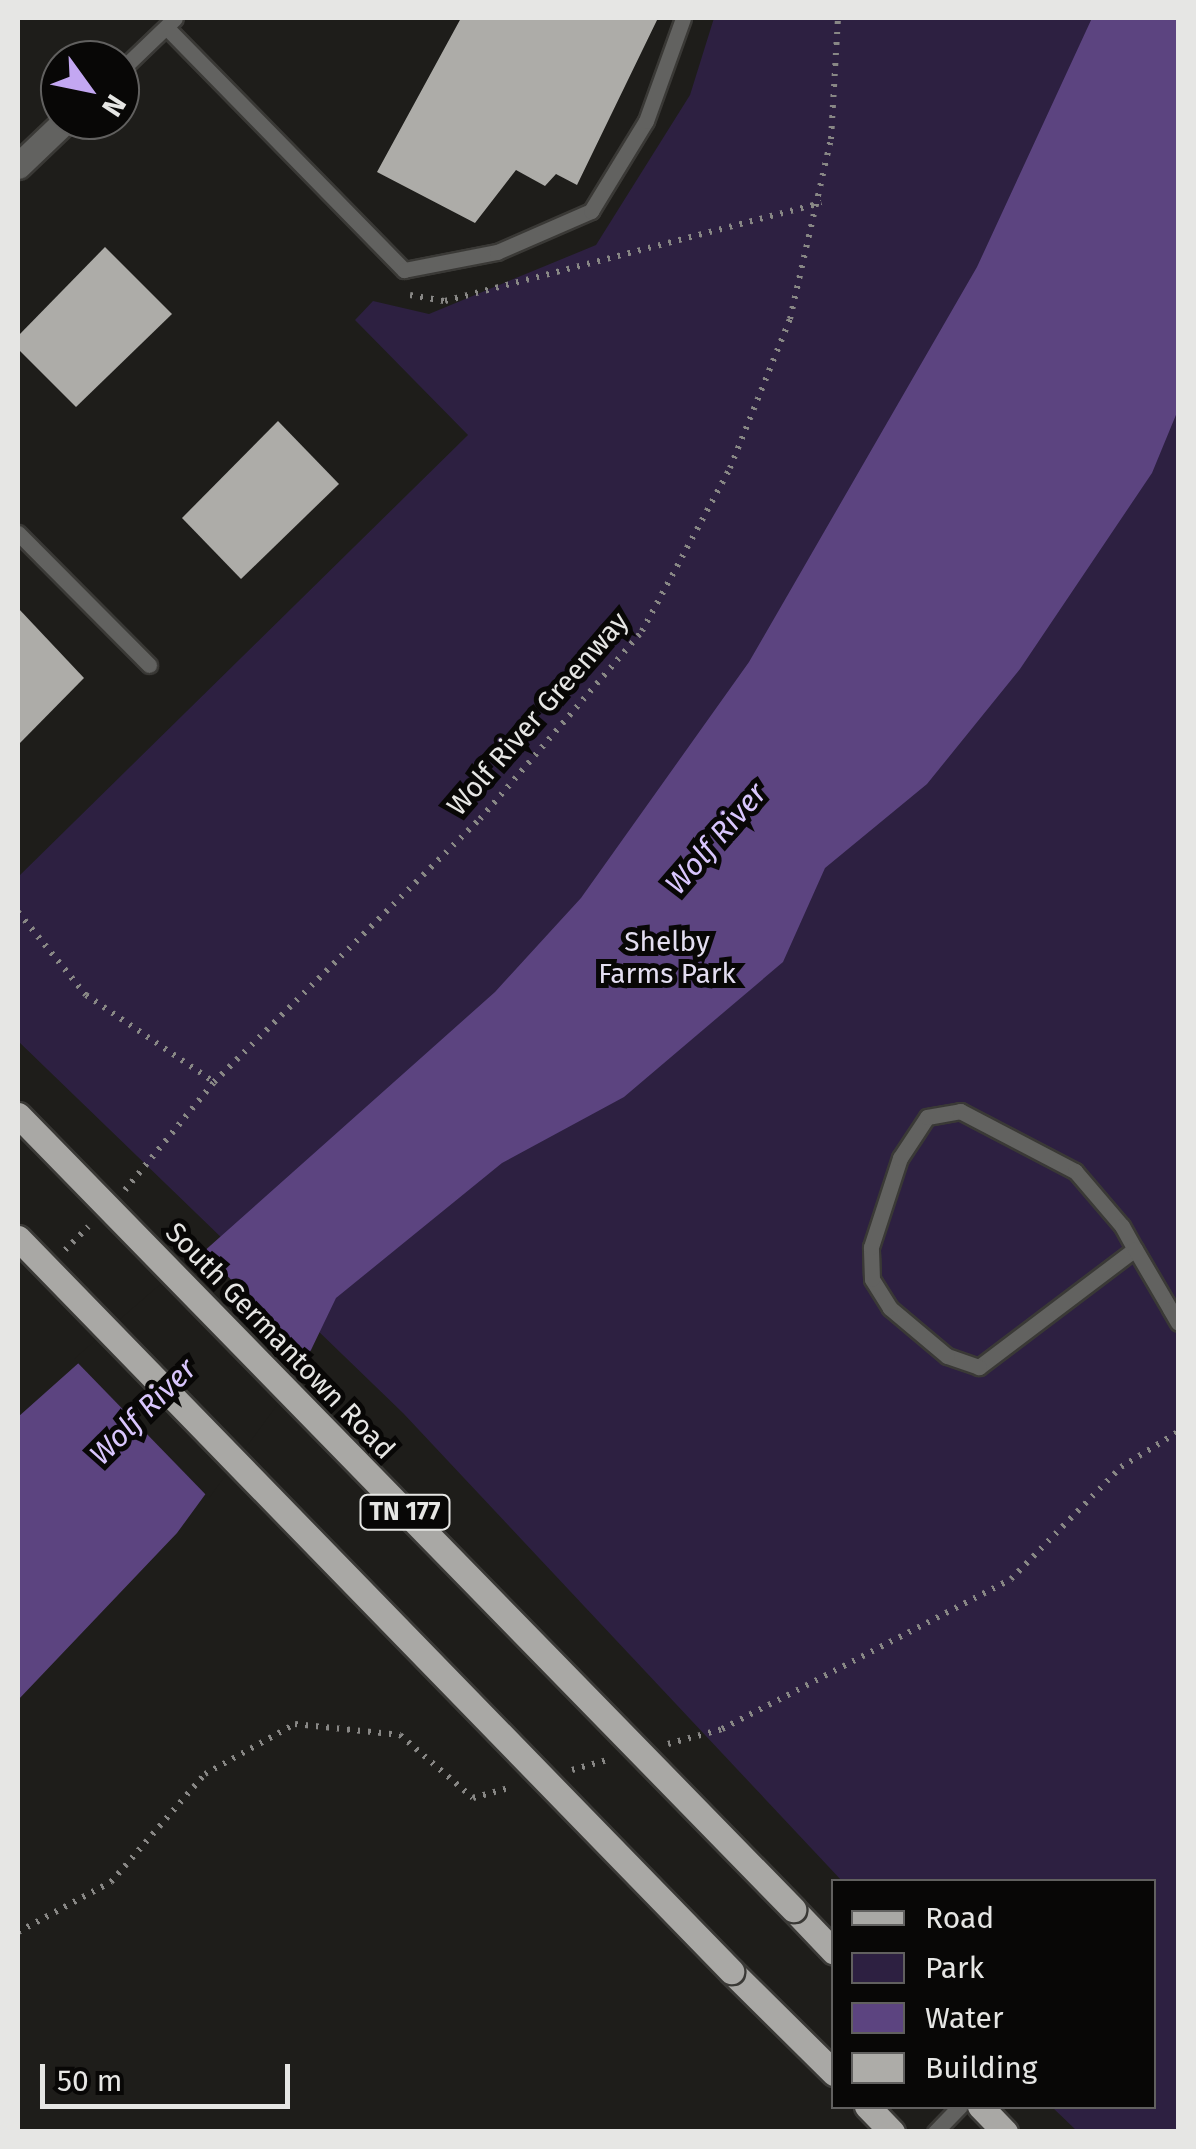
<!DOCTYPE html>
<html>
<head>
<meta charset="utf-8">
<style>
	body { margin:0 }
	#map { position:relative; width:1196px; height:2149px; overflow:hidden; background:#1e1d1a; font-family:"Fira Sans",sans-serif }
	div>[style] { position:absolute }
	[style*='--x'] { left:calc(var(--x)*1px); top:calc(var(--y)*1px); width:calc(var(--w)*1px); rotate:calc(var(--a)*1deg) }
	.green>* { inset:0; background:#2d2041 }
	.water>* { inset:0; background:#5c4480 }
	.pier>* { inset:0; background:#1e1d1a }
	.building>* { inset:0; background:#adaca8 }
	.path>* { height:6px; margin-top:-3px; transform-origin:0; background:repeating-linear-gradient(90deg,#888785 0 2.5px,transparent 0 10.5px) }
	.roads { filter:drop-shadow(2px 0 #3a3936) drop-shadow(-2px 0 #3a3936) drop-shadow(0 2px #3a3936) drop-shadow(0 -2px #3a3936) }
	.service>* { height:15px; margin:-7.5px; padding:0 7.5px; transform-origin:7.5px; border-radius:7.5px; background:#626260 }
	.minor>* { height:25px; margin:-12.5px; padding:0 12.5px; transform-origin:12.5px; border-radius:12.5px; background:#626260 }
	.primary>* { height:25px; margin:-12.5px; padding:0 12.5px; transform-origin:12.5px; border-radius:12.5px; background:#a9a8a5 }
	.bridges { filter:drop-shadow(2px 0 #3a3936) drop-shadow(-2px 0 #3a3936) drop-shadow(0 2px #3a3936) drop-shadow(0 -2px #3a3936) }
	.primary-bridge>* { height:25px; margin:-12.5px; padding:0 12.5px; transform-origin:12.5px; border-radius:12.5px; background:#a9a8a5 }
	span { translate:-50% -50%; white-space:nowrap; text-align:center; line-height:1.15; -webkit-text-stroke:10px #080706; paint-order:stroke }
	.shield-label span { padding:2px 8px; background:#080706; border:2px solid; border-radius:8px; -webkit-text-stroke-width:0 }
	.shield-label { font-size:25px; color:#e6e6e4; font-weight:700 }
	.street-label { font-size:28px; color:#e6e6e4 }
	.park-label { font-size:28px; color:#e4def1 }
	.water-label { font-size:30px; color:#d9c6fd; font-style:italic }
	.frame { position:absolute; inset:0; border:20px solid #e6e6e4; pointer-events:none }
	.legend { position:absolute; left:831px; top:1879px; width:325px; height:230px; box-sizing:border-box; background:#080706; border:2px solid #61605f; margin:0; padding:12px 18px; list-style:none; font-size:30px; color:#e6e6e4 }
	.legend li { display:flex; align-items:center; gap:20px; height:50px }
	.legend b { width:50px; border:2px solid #61605f }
	.north { position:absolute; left:40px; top:40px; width:100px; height:100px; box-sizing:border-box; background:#080706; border:2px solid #61605f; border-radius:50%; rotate:123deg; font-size:28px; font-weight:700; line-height:40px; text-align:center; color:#e6e6e4 }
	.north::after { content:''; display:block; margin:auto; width:35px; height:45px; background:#c3a7f2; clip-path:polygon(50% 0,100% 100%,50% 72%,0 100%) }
	.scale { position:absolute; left:40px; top:2064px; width:250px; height:45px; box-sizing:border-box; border:5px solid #e6e6e4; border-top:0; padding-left:12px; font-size:30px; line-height:35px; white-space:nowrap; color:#e6e6e4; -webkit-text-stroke:8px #080706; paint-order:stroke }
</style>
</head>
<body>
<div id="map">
	<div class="green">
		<i style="clip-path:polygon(714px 18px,1178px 18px,1178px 2131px,1077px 2131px,1052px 2107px,1154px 2106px,1154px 1882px,842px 1881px,403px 1413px,18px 1041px,18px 877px,468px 435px,355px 320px,373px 301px,429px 314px,596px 245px,690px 95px)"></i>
	</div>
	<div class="water">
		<i style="clip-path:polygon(1092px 18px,1178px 18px,1178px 410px,1152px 473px,1020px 669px,927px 784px,825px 868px,783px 962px,624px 1097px,502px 1163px,336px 1298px,311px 1350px,177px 1533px,18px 1700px,18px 1417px,495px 992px,581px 898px,749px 662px,977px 267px)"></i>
	</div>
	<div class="pier">
		<i style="clip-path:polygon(201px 1249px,310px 1360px,209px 1498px,74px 1359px)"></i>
	</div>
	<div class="building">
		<i style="clip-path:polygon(461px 18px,658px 18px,577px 185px,556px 174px,545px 186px,516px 170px,475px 223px,377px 172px)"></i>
		<i style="clip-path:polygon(105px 247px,172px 314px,76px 407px,18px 349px,18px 336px)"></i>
		<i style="clip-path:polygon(278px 421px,339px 484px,241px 579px,182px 518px)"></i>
		<i style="clip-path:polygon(18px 608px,84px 678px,18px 745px)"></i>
	</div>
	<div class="path">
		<i style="--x:410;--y:295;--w:36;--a:10"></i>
		<i style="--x:445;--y:301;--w:389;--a:-14.6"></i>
		<i style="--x:18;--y:912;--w:107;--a:50.7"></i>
		<i style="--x:86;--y:995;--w:155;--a:34.2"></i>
		<i style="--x:125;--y:1190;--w:140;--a:-50.5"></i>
		<i style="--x:214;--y:1082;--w:374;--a:-44.7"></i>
		<i style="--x:480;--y:819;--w:248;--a:-49.2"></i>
		<i style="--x:642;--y:631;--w:185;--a:-61.6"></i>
		<i style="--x:730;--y:468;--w:161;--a:-68.1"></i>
		<i style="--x:790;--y:319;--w:185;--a:-77.2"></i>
		<i style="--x:831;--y:139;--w:121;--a:-86.7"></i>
		<i style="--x:65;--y:1250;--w:33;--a:-45"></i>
		<i style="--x:668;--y:1744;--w:56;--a:-15.5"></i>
		<i style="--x:722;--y:1729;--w:326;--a:-27.4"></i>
		<i style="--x:1011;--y:1579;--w:157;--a:-45.5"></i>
		<i style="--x:1121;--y:1467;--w:67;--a:-31.6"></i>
		<i style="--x:572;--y:1770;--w:37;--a:-16"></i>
		<i style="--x:18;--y:1932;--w:106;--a:-28.3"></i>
		<i style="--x:111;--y:1882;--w:143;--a:-49"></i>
		<i style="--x:205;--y:1774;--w:103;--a:-29.1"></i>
		<i style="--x:295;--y:1724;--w:106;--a:6"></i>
		<i style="--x:400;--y:1735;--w:96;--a:40.8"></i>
		<i style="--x:473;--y:1798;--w:41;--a:-15.8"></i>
	</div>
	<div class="roads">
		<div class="service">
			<i style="--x:167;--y:28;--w:339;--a:45.6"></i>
			<i style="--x:404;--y:270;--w:95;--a:-11"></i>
			<i style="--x:497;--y:252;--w:103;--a:-23.6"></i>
			<i style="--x:591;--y:211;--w:105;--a:-58.6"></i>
			<i style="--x:646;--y:121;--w:109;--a:-70.2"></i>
			<i style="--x:120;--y:71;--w:76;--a:-43.9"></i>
			<i style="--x:18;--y:533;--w:186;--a:45.2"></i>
			<i style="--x:1135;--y:1249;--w:196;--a:142.9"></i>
			<i style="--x:979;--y:1367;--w:34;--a:-161"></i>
			<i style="--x:947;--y:1356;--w:75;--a:-139.9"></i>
			<i style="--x:890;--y:1308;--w:34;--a:-122"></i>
			<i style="--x:872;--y:1279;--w:32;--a:-92"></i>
			<i style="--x:871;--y:1247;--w:94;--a:-72"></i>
			<i style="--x:900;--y:1158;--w:49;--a:-56.6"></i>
			<i style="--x:927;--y:1117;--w:34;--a:-10"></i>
			<i style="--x:960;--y:1111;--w:130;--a:27.6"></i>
			<i style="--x:1075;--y:1171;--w:72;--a:49.5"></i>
			<i style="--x:1122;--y:1226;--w:26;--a:61"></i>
			<i style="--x:1135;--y:1249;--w:69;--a:59.7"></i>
			<i style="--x:1170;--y:1309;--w:16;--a:60"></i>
			<i style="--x:935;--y:2132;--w:36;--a:-46"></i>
		</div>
		<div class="minor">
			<i style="--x:18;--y:166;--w:61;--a:-43.7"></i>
		</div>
		<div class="primary">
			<i style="--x:793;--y:1909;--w:59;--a:46.4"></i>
			<i style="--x:731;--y:1971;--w:145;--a:44.7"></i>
			<i style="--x:867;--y:2106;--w:36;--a:46"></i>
			<i style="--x:980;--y:2106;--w:36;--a:46"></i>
		</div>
	</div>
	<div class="bridges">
		<div class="primary-bridge">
			<i style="--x:18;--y:1115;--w:1110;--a:45.69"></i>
			<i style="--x:18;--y:1238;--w:1023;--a:45.79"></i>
		</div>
	</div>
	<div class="shield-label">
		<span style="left:405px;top:1512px">TN 177</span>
	</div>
	<div class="street-label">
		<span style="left:538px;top:714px;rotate:-49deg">Wolf River Greenway</span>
		<span style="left:280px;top:1341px;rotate:46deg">South Germantown Road</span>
	</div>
	<div class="park-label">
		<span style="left:667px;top:958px">Shelby<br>Farms Park</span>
	</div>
	<div class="water-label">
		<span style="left:716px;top:839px;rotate:-49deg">Wolf River</span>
		<span style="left:143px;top:1412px;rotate:-45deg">Wolf River</span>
	</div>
	<div class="frame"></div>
	<ul class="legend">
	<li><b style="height:12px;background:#a9a8a5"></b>Road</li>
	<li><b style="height:28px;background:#2d2041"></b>Park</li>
	<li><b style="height:28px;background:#5c4480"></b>Water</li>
	<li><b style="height:28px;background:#adaca8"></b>Building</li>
	</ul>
	<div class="north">N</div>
	<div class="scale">50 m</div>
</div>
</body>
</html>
